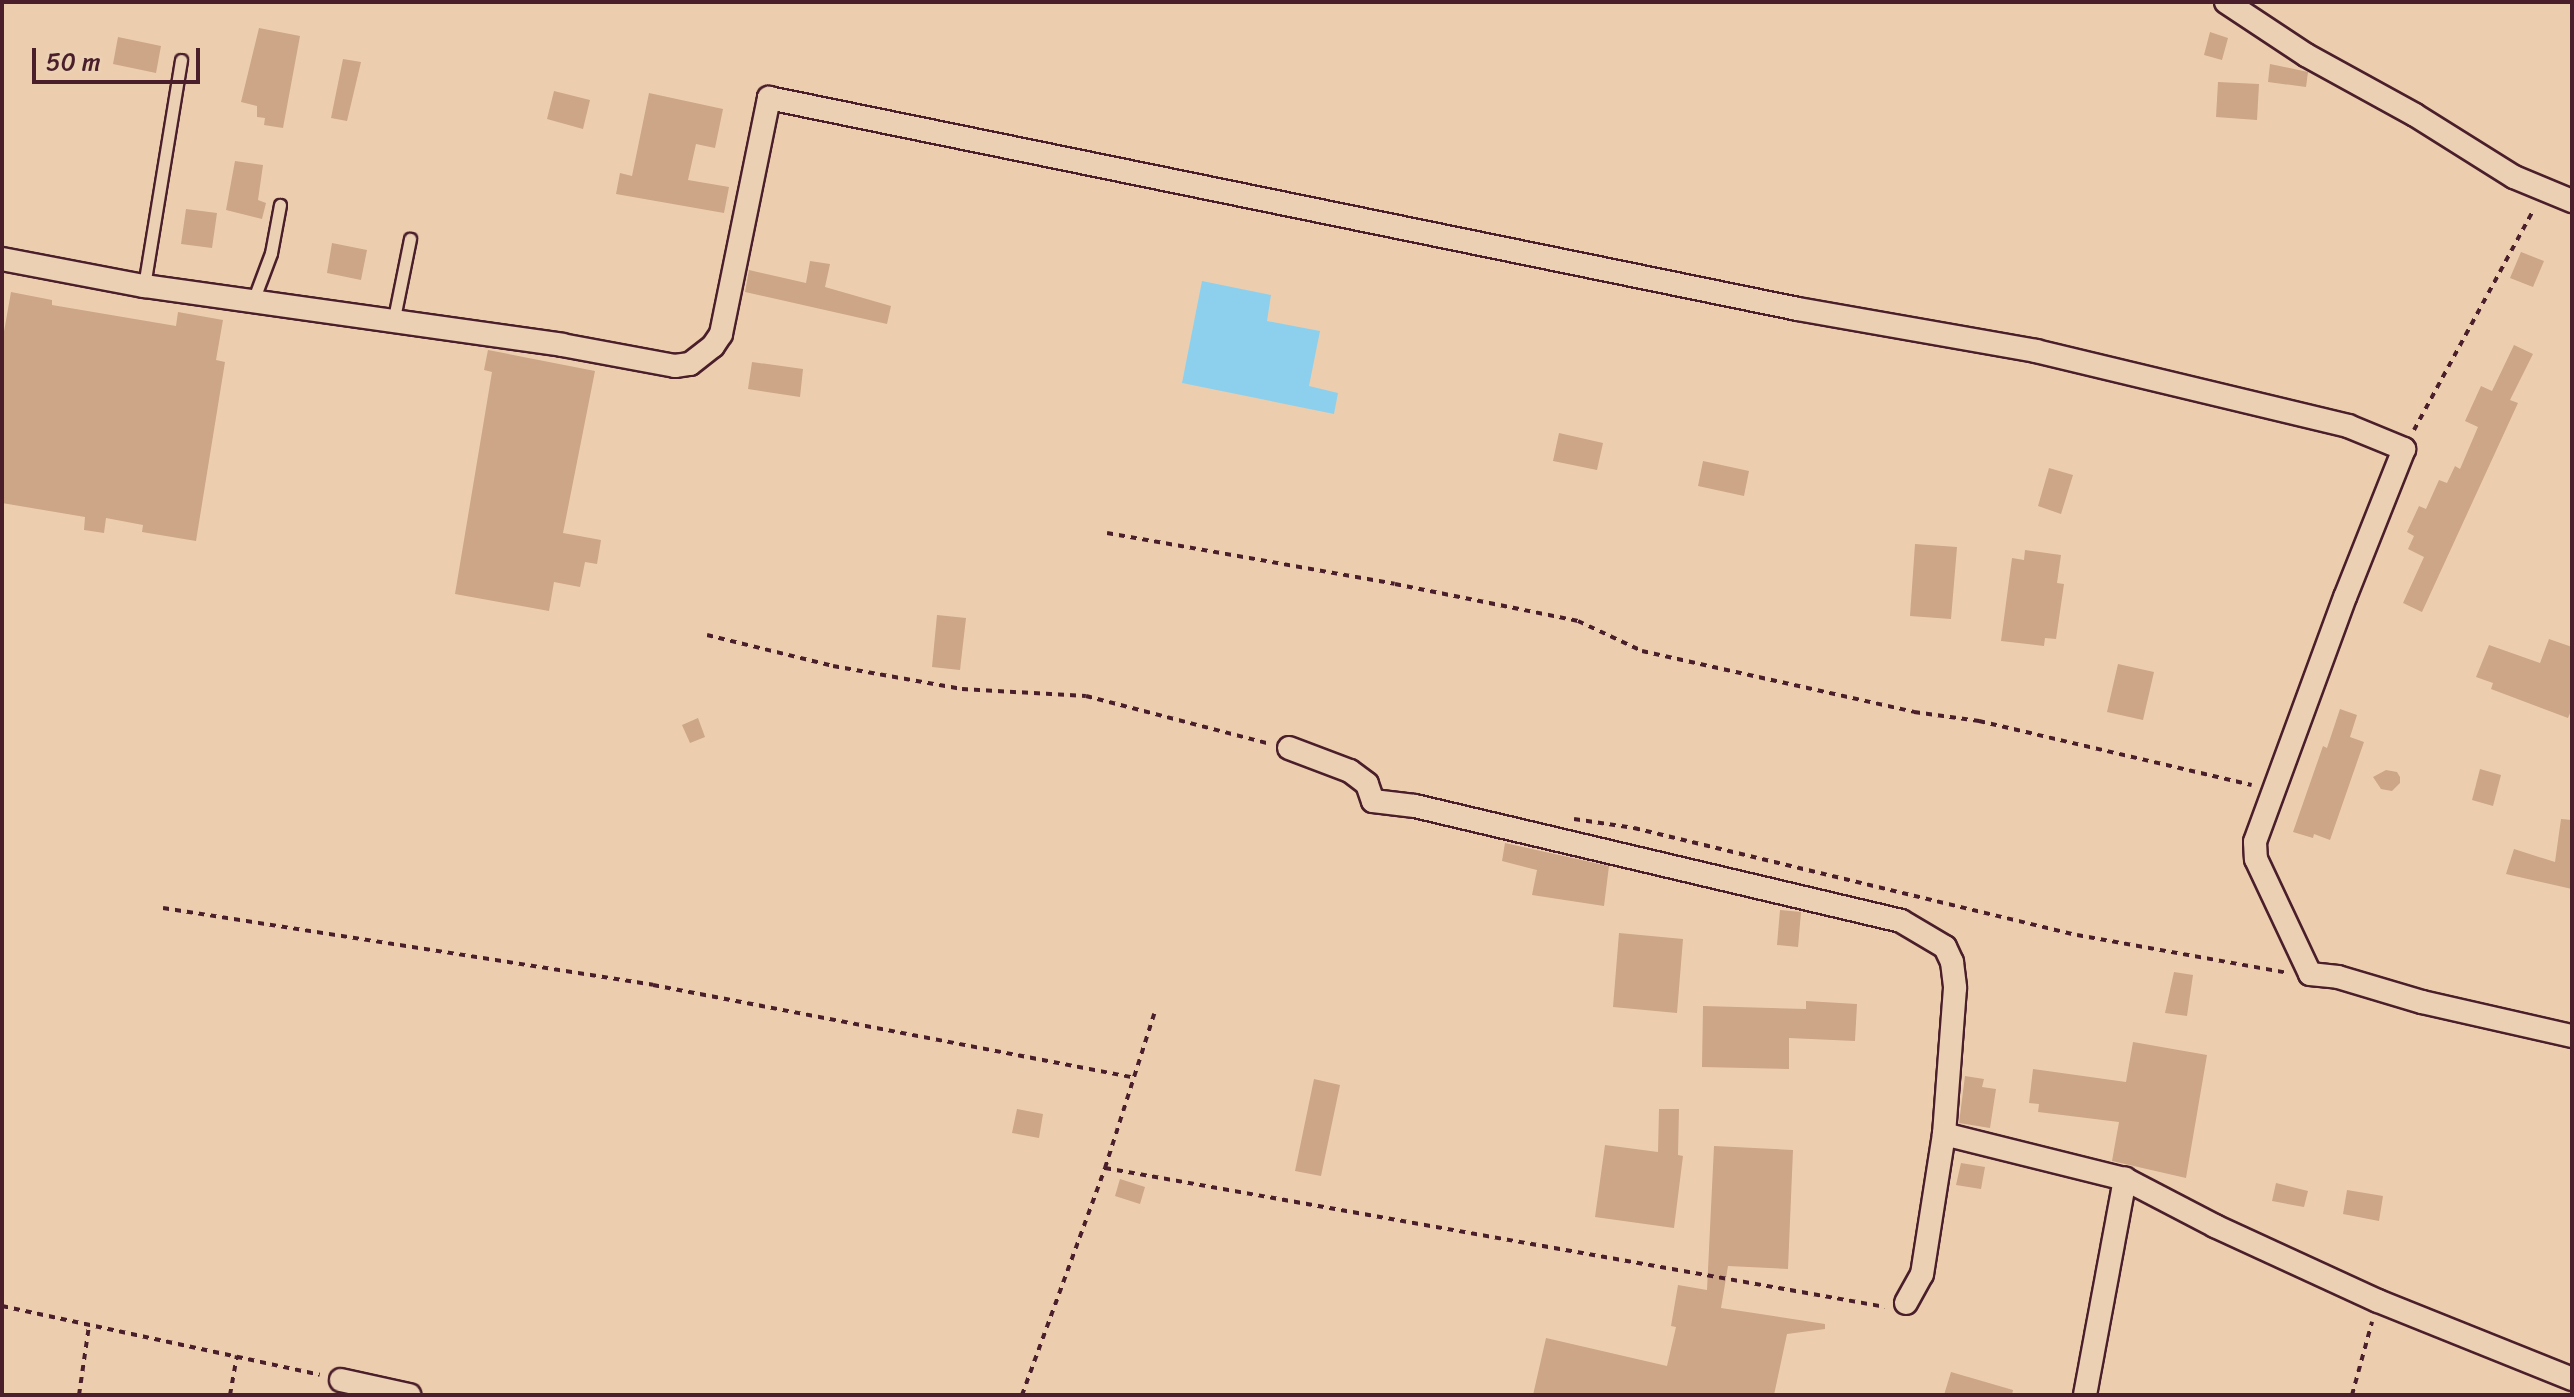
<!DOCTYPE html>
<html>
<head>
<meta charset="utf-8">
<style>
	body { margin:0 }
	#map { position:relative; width:2574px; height:1397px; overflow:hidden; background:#ecceaf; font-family:Sriracha,sans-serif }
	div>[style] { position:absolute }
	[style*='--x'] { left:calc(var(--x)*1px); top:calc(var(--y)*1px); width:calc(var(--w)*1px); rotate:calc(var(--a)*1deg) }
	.water>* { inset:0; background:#8dd0ee }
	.building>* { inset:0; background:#cda587 }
	.path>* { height:4px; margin-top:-2px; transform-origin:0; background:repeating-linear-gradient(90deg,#4a1f2b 0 6px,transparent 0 12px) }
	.roads { filter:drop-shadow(2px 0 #4a1f2b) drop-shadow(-2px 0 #4a1f2b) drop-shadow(0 2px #4a1f2b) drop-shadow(0 -2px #4a1f2b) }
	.service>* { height:11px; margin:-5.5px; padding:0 5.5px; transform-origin:5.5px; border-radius:5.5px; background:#ecd0b3 }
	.minor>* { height:22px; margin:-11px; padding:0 11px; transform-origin:11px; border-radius:11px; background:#ecd0b3 }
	span { translate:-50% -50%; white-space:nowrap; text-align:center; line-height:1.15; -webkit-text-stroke:7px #ecd0b3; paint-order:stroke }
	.frame { position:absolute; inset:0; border:4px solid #4a1f2b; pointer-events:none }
	.scale { position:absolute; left:32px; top:48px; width:168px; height:36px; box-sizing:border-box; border:4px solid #4a1f2b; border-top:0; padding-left:10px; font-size:24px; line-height:28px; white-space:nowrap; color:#4a1f2b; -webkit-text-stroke:6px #ecd0b3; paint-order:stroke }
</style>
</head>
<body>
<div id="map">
	<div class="water">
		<i style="clip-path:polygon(1202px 281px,1271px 295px,1267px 321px,1320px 331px,1309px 386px,1338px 393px,1334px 414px,1182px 383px)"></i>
	</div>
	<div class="building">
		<i style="clip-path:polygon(259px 28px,300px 36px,283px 128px,264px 125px,265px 118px,257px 117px,257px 106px,241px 102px)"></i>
		<i style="clip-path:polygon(2210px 32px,2228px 38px,2222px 60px,2204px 55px)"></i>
		<i style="clip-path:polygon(118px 37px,161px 46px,156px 73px,113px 64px)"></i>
		<i style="clip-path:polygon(343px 59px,361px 62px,347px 121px,331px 118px)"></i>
		<i style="clip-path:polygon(2270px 64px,2308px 72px,2306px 87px,2268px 82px)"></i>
		<i style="clip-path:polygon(2218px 82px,2259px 84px,2257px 120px,2216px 117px)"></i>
		<i style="clip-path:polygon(554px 91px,590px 100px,583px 129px,547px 119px)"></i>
		<i style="clip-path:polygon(649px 93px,723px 109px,715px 148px,696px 144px,688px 180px,729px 187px,724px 213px,616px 194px,620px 173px,632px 176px)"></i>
		<i style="clip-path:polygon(235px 161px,263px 165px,258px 200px,266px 203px,262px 219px,226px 210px)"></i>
		<i style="clip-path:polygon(186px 209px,217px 213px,212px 248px,181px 244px)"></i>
		<i style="clip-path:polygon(332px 243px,367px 250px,361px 280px,327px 273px)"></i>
		<i style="clip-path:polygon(2521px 252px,2544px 261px,2533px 287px,2510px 278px)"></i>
		<i style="clip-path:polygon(810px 261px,830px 264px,825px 287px,891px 306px,887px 324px,745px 292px,749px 270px,806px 283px)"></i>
		<i style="clip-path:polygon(11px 292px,52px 300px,52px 305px,176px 326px,178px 312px,223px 320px,216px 360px,225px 362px,196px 541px,142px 532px,143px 525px,106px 518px,104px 533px,84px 530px,85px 517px,2px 503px,2px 343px)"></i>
		<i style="clip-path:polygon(2514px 345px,2533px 354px,2510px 400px,2518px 403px,2422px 612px,2403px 603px,2424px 557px,2408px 549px,2414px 536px,2407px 532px,2419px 506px,2426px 509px,2439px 480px,2447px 483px,2455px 466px,2460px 469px,2478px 427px,2465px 421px,2481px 386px,2492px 391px)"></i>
		<i style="clip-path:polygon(488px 350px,595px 371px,563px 533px,601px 540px,597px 564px,585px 562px,580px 587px,554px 582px,549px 611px,455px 594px,492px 372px,484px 370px)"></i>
		<i style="clip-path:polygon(752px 362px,803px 369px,800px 397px,748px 389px)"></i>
		<i style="clip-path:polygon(1559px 433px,1603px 443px,1597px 470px,1553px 461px)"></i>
		<i style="clip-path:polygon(1703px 461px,1749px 471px,1744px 496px,1698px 486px)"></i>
		<i style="clip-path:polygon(2049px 468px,2073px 475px,2061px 514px,2038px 506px)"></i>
		<i style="clip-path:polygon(1915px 544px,1957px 547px,1951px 619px,1910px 616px)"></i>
		<i style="clip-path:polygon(2025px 550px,2061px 555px,2057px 583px,2064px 584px,2056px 639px,2045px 638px,2044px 646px,2001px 641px,2012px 558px,2024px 560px)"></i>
		<i style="clip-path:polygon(937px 615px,966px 618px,960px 670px,932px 667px)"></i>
		<i style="clip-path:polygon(2549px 639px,2572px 647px,2572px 708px,2568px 718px,2491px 689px,2493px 683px,2476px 677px,2489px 645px,2540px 663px)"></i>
		<i style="clip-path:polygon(2118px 664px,2154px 672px,2143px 720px,2107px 712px)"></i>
		<i style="clip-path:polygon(2340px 709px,2357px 715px,2350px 737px,2364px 742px,2330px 840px,2314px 834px,2313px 838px,2293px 832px,2323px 746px,2327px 748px)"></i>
		<i style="clip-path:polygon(698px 718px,705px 737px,690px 743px,682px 725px)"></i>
		<i style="clip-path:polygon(2480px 769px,2501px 775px,2493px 806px,2472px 800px)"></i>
		<i style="clip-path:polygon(2386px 770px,2397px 772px,2400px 777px,2400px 783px,2392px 791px,2381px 789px,2373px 777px)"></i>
		<i style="clip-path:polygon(2561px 819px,2572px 820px,2572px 889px,2506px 874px,2514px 849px,2555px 862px)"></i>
		<i style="clip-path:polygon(1505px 843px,1609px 866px,1604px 906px,1532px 895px,1537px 870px,1502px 861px)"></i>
		<i style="clip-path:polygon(1780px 910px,1801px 912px,1798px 947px,1777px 945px)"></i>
		<i style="clip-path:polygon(1619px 933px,1683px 939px,1677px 1013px,1613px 1007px)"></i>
		<i style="clip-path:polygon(2174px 972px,2193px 975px,2187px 1016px,2165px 1013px)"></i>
		<i style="clip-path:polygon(1806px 1001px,1857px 1004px,1855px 1041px,1789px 1038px,1789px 1069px,1702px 1067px,1703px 1006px,1806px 1009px)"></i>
		<i style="clip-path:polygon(2133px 1042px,2207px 1055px,2186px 1178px,2112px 1161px,2119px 1122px,2038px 1112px,2039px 1104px,2029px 1103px,2033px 1069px,2126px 1082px)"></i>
		<i style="clip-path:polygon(1965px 1076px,1984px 1079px,1982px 1087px,1996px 1089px,1990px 1128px,1959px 1123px)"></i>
		<i style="clip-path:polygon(1314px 1079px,1340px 1085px,1321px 1176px,1295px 1171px)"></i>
		<i style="clip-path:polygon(1017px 1109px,1043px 1114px,1039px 1138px,1012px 1133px)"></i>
		<i style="clip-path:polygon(1659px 1109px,1679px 1109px,1678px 1155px,1683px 1156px,1674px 1228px,1595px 1217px,1605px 1145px,1658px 1152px)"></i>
		<i style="clip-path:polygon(1714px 1146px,1793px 1150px,1788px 1269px,1728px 1266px,1721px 1308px,1825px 1324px,1825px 1329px,1787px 1334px,1774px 1395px,1533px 1395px,1546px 1338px,1667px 1366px,1676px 1327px,1671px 1326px,1678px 1285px,1707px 1290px)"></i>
		<i style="clip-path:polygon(1961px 1163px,1985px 1167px,1981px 1189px,1956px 1185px)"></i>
		<i style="clip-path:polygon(1120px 1179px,1145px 1187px,1140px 1204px,1115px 1196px)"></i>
		<i style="clip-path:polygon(2276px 1183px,2308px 1191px,2304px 1207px,2272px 1201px)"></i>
		<i style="clip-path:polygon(2347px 1190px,2383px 1196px,2379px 1221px,2343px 1214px)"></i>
		<i style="clip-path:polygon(1951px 1372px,2013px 1390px,2012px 1395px,1944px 1395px)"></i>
	</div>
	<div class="path">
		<i style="--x:2414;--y:430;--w:251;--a:-61.5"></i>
		<i style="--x:1107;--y:533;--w:292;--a:10"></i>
		<i style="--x:1395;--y:584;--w:187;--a:11.4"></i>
		<i style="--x:1578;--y:621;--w:71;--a:25.1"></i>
		<i style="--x:1642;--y:651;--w:279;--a:12.6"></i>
		<i style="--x:1914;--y:712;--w:66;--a:7.9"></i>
		<i style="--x:1979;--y:721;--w:280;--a:13.2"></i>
		<i style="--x:707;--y:635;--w:130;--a:13.8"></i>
		<i style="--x:833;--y:666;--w:131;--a:10.1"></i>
		<i style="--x:962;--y:689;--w:124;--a:3.2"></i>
		<i style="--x:1086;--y:696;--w:187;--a:14.6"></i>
		<i style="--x:1574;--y:819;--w:61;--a:8.5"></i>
		<i style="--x:1634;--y:828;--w:456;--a:13.6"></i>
		<i style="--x:2077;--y:935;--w:214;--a:10.2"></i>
		<i style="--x:163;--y:908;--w:496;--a:8.9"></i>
		<i style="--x:653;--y:985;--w:490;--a:10.9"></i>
		<i style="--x:1105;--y:1168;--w:792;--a:10.1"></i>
		<i style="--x:2;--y:1306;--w:325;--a:12.2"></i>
		<i style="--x:79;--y:1395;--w:70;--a:-81.8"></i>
		<i style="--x:230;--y:1395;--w:40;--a:-80"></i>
		<i style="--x:1022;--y:1395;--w:242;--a:-69.9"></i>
		<i style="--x:1105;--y:1168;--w:162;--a:-72.3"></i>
		<i style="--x:2352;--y:1395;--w:76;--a:-74.7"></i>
	</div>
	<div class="roads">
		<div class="service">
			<i style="--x:144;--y:286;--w:229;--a:-80.7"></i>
			<i style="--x:253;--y:301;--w:51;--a:-69.4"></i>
			<i style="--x:271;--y:253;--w:49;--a:-79.4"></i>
			<i style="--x:393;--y:323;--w:86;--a:-78.6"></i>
		</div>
		<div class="minor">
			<i style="--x:2226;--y:2;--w:96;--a:33.5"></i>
			<i style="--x:2306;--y:55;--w:124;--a:28.8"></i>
			<i style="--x:2415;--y:115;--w:117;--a:32.1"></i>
			<i style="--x:2514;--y:177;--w:63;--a:22.5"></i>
			<i style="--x:2;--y:259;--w:145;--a:10.8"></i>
			<i style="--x:144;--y:286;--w:422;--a:8"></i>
			<i style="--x:562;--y:345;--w:115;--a:10.5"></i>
			<i style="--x:675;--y:366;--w:15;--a:-8"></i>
			<i style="--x:690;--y:364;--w:29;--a:-38"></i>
			<i style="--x:713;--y:346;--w:14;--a:-56"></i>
			<i style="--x:721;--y:334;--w:241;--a:-78.5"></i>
			<i style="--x:769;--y:98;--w:1050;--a:11.59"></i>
			<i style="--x:1798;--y:309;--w:242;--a:10"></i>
			<i style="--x:2036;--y:351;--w:321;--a:13.5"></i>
			<i style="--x:2348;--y:426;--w:61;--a:22.3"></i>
			<i style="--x:2404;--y:449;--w:159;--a:111.7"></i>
			<i style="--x:2345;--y:597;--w:261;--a:110.2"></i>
			<i style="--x:2255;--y:842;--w:17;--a:87"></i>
			<i style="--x:2256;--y:859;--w:127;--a:64.8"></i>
			<i style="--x:2310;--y:974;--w:28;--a:6"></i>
			<i style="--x:2338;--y:977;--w:88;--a:16.6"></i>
			<i style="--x:2422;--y:1002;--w:154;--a:12.8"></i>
			<i style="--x:1289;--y:748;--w:65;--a:20.7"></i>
			<i style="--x:1350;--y:771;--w:21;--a:37"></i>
			<i style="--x:1367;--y:784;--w:18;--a:71"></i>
			<i style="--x:1373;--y:801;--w:42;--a:6.8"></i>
			<i style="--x:1415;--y:806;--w:499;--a:13.3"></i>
			<i style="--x:1901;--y:921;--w:51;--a:30.6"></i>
			<i style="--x:1945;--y:947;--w:17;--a:65"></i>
			<i style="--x:1952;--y:962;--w:26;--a:83"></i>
			<i style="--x:1955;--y:988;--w:146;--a:94.3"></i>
			<i style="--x:1944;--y:1134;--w:142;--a:98.9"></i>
			<i style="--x:1922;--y:1274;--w:33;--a:119"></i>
			<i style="--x:1944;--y:1134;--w:187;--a:14"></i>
			<i style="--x:2125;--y:1179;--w:102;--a:27.6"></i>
			<i style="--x:2215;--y:1226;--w:179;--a:24.7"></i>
			<i style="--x:2378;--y:1301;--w:209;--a:21.9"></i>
			<i style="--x:341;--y:1380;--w:70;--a:12.4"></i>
			<i style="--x:2085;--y:1395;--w:220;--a:-79.5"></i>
		</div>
	</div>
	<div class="frame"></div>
	<div class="scale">50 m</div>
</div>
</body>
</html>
